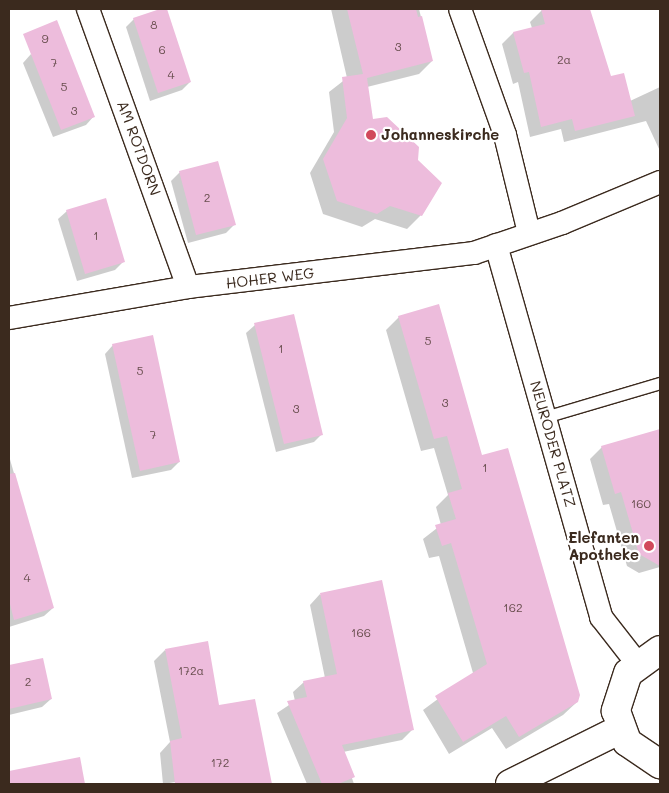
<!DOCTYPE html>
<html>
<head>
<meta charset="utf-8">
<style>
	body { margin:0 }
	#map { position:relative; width:669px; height:793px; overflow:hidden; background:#fff; font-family:Mali,sans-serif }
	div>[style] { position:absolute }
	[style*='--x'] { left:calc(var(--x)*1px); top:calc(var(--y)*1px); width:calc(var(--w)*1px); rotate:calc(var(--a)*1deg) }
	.shadow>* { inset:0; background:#0003 }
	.building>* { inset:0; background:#edbcdc }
	.roads { filter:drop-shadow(1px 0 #3b2a1e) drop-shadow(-1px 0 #3b2a1e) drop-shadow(0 1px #3b2a1e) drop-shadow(0 -1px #3b2a1e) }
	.lane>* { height:11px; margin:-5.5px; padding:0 5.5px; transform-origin:5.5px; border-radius:5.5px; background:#fff }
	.street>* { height:22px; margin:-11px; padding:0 11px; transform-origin:11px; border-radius:11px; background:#fff }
	.secondary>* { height:28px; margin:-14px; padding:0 14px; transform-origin:14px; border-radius:14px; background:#fff }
	.dots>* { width:14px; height:14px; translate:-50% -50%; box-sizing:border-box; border:2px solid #fff; border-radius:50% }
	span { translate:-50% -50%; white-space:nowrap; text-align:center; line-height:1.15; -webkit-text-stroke:4.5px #fff; paint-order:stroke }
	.number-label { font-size:12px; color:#684e4e }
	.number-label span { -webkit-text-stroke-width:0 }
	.poi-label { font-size:15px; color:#3b2a1e; font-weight:700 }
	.left { translate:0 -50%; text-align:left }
	.right { translate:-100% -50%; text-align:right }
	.street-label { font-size:15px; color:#3b2a1e }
	.frame { position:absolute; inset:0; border:10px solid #3b2a1e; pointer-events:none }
</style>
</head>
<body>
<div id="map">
	<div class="shadow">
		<i style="clip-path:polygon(166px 9px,190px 82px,182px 90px,150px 101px,126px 27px,134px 19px)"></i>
		<i style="clip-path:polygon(331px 9px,419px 9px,432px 61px,419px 74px,367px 87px,372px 121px,421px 215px,407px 229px,375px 219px,362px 227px,323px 214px,310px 173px,334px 132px,329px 92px,347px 78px)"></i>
		<i style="clip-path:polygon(589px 9px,610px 77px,630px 101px,660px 87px,660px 151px,646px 121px,564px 142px,561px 129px,530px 137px,518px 82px,513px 84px,502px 44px,513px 33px,532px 28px,530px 22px,542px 10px)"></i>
		<i style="clip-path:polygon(31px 54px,94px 116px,86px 125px,53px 137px,23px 63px)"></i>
		<i style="clip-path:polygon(180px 172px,234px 225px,226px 233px,188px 243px,171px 181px)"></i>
		<i style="clip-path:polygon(67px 211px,124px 261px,115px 270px,77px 281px,58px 219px)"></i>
		<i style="clip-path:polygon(399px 317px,481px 457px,577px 702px,563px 715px,506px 749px,492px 728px,449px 754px,423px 710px,473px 673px,439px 556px,429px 558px,423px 539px,441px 525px,436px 507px,448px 495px,434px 448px,421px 451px,386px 330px)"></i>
		<i style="clip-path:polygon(255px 325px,322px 434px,314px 442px,276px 452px,246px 333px)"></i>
		<i style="clip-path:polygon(113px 345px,179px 462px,171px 470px,132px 478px,105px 354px)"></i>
		<i style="clip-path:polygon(660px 430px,660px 567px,639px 573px,627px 566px,609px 504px,603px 505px,590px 459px,602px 447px)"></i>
		<i style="clip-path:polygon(9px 456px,53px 608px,44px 616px,9px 627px)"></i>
		<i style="clip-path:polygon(320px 594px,413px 729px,402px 740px,343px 752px,354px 784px,307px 784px,277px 713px,295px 701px,293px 692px,304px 682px,325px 678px,310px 605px)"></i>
		<i style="clip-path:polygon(165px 650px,218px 707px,254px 700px,270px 784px,234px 784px,232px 773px,163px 784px,160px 753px,170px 742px,154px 661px)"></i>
		<i style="clip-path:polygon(42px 660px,51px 699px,42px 707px,9px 715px,9px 667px)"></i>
		<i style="clip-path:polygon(79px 759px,84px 784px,9px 784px,9px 780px)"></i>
	</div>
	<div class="building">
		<i style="clip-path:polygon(160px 9px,167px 9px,191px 82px,158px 93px,133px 18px)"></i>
		<i style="clip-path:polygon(347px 9px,416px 9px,418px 17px,422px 16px,433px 61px,367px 78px,373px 119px,387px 117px,419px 147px,418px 160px,442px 183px,422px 216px,390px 206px,377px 214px,337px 201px,323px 159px,347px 118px,342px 77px,363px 74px)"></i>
		<i style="clip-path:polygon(541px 9px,590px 9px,611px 76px,624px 73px,635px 116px,575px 131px,572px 119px,541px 127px,529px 72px,524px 73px,513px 32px,545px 24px)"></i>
		<i style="clip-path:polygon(57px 20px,95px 117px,61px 130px,23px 34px)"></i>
		<i style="clip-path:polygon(218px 161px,236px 225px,196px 235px,179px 171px)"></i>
		<i style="clip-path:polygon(106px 198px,125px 262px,85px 274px,66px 210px)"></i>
		<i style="clip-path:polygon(439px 304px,482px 455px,508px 448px,580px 695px,578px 702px,519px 737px,506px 716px,463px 742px,435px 696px,487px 664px,451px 543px,442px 546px,435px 525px,456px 519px,448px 493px,462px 489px,447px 436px,434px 439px,398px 316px)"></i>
		<i style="clip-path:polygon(294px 314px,323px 435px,284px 444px,254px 323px)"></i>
		<i style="clip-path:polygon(153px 335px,180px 462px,140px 471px,112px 344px)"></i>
		<i style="clip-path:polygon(660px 429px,660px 566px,639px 554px,621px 492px,615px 494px,601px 446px)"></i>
		<i style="clip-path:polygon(15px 473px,54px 608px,14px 620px,9px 600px,9px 474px)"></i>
		<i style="clip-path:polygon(382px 580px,414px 730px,342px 745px,355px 777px,338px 784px,322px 784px,287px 701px,307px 697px,303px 681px,337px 674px,320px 593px)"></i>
		<i style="clip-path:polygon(208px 641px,219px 705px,255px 699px,272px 784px,175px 784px,170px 741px,182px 738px,165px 649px)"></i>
		<i style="clip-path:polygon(43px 658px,52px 699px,9px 709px,9px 665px)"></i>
		<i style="clip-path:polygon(80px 757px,85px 784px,9px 784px,9px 771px)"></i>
	</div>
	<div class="roads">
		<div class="lane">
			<i style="--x:545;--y:417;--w:120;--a:-16.5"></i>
		</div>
		<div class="street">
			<i style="--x:88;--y:9;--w:295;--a:70.2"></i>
			<i style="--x:460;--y:9;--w:134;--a:70.3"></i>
			<i style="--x:505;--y:135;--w:101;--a:76.2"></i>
			<i style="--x:496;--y:245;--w:387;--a:74.2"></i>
			<i style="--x:601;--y:617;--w:58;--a:52"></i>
			<i style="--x:9;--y:318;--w:182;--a:-9.8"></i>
			<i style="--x:188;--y:287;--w:288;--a:-6.8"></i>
			<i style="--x:474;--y:253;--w:93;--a:-18.8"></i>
			<i style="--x:562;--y:223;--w:106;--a:-22.7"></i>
		</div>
		<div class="secondary">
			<i style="--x:660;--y:650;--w:39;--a:144"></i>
			<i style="--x:628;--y:673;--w:40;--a:108"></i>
			<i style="--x:616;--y:711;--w:33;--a:70"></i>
			<i style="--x:627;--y:742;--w:40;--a:34"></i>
			<i style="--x:510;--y:784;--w:124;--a:-26.4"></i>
		</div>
	</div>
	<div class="dots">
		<i style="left:371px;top:135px;background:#d1495b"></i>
		<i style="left:649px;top:546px;background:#d1495b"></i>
	</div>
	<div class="number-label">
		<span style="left:154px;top:25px">8</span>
		<span style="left:45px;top:39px">9</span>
		<span style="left:398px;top:47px">3</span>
		<span style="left:162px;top:50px">6</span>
		<span style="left:564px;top:60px">2a</span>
		<span style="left:54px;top:63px">7</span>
		<span style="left:171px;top:75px">4</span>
		<span style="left:64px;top:87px">5</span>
		<span style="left:74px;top:111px">3</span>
		<span style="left:207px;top:198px">2</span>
		<span style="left:96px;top:236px">1</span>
		<span style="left:428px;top:341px">5</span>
		<span style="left:281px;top:349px">1</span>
		<span style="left:140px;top:371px">5</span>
		<span style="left:445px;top:403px">3</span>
		<span style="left:296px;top:409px">3</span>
		<span style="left:153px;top:435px">7</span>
		<span style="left:485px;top:468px">1</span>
		<span style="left:641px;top:504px">160</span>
		<span style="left:27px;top:578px">4</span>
		<span style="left:513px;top:608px">162</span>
		<span style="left:361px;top:633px">166</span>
		<span style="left:191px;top:671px">172a</span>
		<span style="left:28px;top:682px">2</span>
		<span style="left:220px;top:763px">172</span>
	</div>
	<div class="poi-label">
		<span class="left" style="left:381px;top:135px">Johanneskirche</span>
		<span class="right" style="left:639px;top:546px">Elefanten<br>Apotheke</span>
	</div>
	<div class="street-label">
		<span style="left:139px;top:148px;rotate:70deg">AM ROTDORN</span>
		<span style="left:270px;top:278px;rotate:-7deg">HOHER WEG</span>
		<span style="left:553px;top:444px;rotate:74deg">NEURODER PLATZ</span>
	</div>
	<div class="frame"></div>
</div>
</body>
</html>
